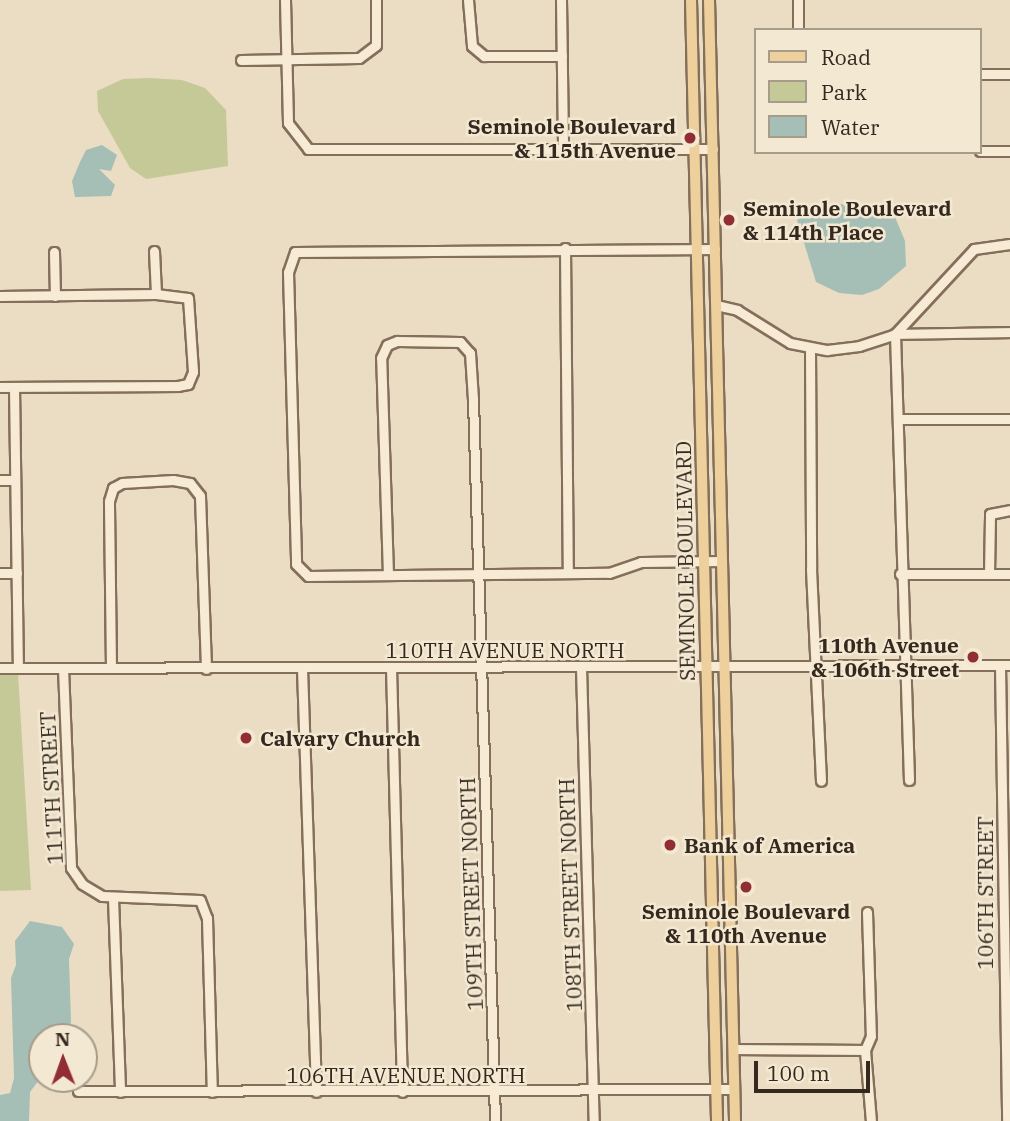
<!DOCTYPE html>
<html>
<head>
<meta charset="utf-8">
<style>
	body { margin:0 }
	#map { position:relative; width:1010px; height:1121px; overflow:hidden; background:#ebddc3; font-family:"IBM Plex Serif",serif }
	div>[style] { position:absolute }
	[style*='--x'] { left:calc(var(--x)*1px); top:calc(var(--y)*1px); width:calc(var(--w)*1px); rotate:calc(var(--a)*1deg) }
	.green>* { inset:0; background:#c5c997 }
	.water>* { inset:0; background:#a5beb6 }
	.roads { filter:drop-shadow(2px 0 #846f5b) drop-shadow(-2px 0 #846f5b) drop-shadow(0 2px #846f5b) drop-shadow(0 -2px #846f5b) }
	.minor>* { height:9px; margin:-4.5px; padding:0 4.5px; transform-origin:4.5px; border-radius:4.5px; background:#f7ebd5 }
	.major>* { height:10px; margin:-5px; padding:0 5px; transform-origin:5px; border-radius:5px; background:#edd09c }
	.dots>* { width:19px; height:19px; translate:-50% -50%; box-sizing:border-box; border:4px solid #f3e8d2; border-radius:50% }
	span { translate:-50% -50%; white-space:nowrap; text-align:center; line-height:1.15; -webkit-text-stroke:5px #f3e8d2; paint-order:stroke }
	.poi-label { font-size:21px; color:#35281e; font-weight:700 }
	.right { translate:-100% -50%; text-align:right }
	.left { translate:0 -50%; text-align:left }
	.street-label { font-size:21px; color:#35281e }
	.legend { position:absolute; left:754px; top:28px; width:228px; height:126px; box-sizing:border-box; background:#f3e8d2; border:2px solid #a79b8a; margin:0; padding:9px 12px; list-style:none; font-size:21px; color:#35281e }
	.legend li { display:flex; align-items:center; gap:14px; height:35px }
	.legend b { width:35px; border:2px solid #a79b8a }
	.north { position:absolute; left:28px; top:1023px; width:70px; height:70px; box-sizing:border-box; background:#f3e8d2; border:2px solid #a79b8a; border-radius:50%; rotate:359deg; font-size:19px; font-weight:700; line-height:28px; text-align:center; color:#35281e }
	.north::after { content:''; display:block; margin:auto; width:24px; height:32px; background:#902e33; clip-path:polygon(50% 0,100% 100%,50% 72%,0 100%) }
	.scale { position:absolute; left:754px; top:1061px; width:116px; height:32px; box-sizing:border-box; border:4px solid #35281e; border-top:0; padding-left:9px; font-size:21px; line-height:24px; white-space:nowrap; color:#35281e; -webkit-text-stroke:5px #f3e8d2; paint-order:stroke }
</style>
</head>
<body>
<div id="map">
	<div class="green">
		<i style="clip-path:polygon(149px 78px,182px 80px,205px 88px,226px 110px,228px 166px,146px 179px,130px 168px,98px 111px,97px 91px,123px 79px)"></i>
		<i style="clip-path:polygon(0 673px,18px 673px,31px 890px,0 891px)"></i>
	</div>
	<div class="water">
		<i style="clip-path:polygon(102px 145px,117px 155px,111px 171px,99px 169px,115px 185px,111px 196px,75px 197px,72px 181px,80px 162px,86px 150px)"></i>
		<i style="clip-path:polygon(825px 204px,890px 205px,905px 241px,906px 266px,879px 289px,862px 295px,839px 293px,816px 282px,797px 220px)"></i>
		<i style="clip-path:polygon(30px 921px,62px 927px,74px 944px,69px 959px,71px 1021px,68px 1037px,42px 1037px,42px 1076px,30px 1092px,29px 1121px,0 1121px,0 1095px,10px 1093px,14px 1078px,11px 978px,16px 965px,15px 941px)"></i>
	</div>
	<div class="roads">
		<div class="minor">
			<i style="--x:285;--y:0;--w:123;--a:88.6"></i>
			<i style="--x:288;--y:123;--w:33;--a:52"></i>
			<i style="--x:308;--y:149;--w:405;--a:0"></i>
			<i style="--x:468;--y:0;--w:46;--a:85"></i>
			<i style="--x:472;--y:46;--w:16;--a:40"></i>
			<i style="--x:484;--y:56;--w:78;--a:0"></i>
			<i style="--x:561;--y:0;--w:147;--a:89.2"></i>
			<i style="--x:798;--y:0;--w:30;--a:90"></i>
			<i style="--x:241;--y:60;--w:118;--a:-1"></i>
			<i style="--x:359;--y:58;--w:21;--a:-37"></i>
			<i style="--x:376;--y:45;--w:45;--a:-90"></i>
			<i style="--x:980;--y:74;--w:30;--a:0"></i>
			<i style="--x:980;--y:151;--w:30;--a:0"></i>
			<i style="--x:565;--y:248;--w:325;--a:89.5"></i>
			<i style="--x:715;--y:249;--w:420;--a:179.6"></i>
			<i style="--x:295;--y:252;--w:21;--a:109"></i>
			<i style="--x:288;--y:272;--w:292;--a:88.4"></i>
			<i style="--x:296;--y:564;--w:17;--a:45"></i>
			<i style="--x:308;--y:576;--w:301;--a:-0.6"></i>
			<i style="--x:609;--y:573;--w:34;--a:-19"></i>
			<i style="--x:641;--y:562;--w:80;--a:-0.7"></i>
			<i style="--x:154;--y:251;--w:43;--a:87.3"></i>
			<i style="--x:54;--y:252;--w:44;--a:88.7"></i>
			<i style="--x:0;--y:296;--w:156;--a:-0.7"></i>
			<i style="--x:156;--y:294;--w:32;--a:7"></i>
			<i style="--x:188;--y:298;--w:74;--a:86.1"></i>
			<i style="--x:193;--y:372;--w:13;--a:113"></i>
			<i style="--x:188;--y:384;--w:10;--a:169"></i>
			<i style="--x:178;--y:386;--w:178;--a:179.7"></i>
			<i style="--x:716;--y:305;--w:22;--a:13"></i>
			<i style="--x:737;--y:310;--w:62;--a:31.9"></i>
			<i style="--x:790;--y:343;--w:38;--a:11"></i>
			<i style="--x:827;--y:350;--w:32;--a:-7"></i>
			<i style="--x:859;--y:346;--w:38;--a:-18"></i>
			<i style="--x:895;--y:334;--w:116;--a:-47.1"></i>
			<i style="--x:974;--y:249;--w:36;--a:-8"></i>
			<i style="--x:810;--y:348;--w:221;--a:89.7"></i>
			<i style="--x:811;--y:569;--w:212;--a:87.3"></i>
			<i style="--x:14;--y:387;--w:281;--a:89.2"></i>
			<i style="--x:898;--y:419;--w:112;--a:0"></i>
			<i style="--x:0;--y:480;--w:15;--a:0"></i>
			<i style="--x:0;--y:573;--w:17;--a:0"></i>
			<i style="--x:900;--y:574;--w:110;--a:0"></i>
			<i style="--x:989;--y:574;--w:60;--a:-89"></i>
			<i style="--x:990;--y:514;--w:20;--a:-11"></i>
			<i style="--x:388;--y:575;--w:217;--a:-91.8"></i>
			<i style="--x:381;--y:358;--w:14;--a:-65"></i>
			<i style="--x:387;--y:345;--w:11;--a:-22"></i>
			<i style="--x:397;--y:341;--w:63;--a:0.9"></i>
			<i style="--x:460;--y:342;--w:15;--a:48"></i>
			<i style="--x:470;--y:353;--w:47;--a:86.3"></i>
			<i style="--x:473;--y:400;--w:721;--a:88.25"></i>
			<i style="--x:1000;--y:665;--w:456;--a:89.1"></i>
			<i style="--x:391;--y:667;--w:425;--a:88.5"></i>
			<i style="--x:581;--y:667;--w:454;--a:88.4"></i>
			<i style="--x:0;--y:668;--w:1010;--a:-0.17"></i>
			<i style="--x:63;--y:668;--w:200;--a:87.7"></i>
			<i style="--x:71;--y:868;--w:19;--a:55"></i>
			<i style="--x:82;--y:884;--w:23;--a:31"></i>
			<i style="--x:102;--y:896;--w:98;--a:2.3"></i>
			<i style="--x:200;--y:900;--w:19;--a:69"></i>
			<i style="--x:207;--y:918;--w:174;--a:88.4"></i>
			<i style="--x:111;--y:668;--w:167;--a:-90.7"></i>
			<i style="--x:109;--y:501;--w:14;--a:-73"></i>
			<i style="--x:113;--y:488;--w:10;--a:-29"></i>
			<i style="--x:122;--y:483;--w:51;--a:-3.4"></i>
			<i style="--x:173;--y:480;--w:17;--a:10"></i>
			<i style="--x:190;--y:483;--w:16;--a:52"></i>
			<i style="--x:200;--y:496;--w:173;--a:88"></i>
			<i style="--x:302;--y:668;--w:424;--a:88.1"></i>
			<i style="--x:909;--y:780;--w:446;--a:-91.8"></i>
			<i style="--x:895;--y:334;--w:115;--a:-1"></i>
			<i style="--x:113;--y:898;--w:194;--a:87.9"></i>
			<i style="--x:867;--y:912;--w:124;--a:88.2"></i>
			<i style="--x:871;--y:1036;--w:15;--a:113"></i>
			<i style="--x:865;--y:1050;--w:71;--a:85.2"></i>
			<i style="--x:734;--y:1049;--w:131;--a:0.4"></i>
			<i style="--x:78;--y:1091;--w:656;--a:-0.17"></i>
		</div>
		<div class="major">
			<i style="--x:691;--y:0;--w:1121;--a:88.67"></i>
			<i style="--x:709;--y:0;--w:1121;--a:88.67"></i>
		</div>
	</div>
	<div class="dots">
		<i style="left:690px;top:138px;background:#902e33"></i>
		<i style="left:729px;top:220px;background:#902e33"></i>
		<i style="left:973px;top:657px;background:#902e33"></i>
		<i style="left:246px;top:738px;background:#902e33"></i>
		<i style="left:670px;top:845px;background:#902e33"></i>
		<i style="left:746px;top:887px;background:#902e33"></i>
	</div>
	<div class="poi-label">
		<span class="right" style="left:676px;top:138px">Seminole Boulevard<br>&amp; 115th Avenue</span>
		<span class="left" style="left:743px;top:220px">Seminole Boulevard<br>&amp; 114th Place</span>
		<span class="right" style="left:959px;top:657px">110th Avenue<br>&amp; 106th Street</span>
		<span class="left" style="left:260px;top:738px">Calvary Church</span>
		<span class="left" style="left:684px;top:845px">Bank of America</span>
		<span style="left:746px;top:923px">Seminole Boulevard<br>&amp; 110th Avenue</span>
	</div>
	<div class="street-label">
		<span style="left:685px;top:561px;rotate:-91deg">SEMINOLE BOULEVARD</span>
		<span style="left:505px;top:650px">110TH AVENUE NORTH</span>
		<span style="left:51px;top:788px;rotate:-93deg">111TH STREET</span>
		<span style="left:985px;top:893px;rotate:-90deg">106TH STREET</span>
		<span style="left:471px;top:894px;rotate:-92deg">109TH STREET NORTH</span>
		<span style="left:570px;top:895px;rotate:-92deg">108TH STREET NORTH</span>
		<span style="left:406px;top:1075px">106TH AVENUE NORTH</span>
	</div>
	<ul class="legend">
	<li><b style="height:9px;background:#edd09c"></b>Road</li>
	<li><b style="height:19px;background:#c5c997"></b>Park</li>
	<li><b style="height:19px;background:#a5beb6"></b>Water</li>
	</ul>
	<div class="north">N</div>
	<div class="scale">100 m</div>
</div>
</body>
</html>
